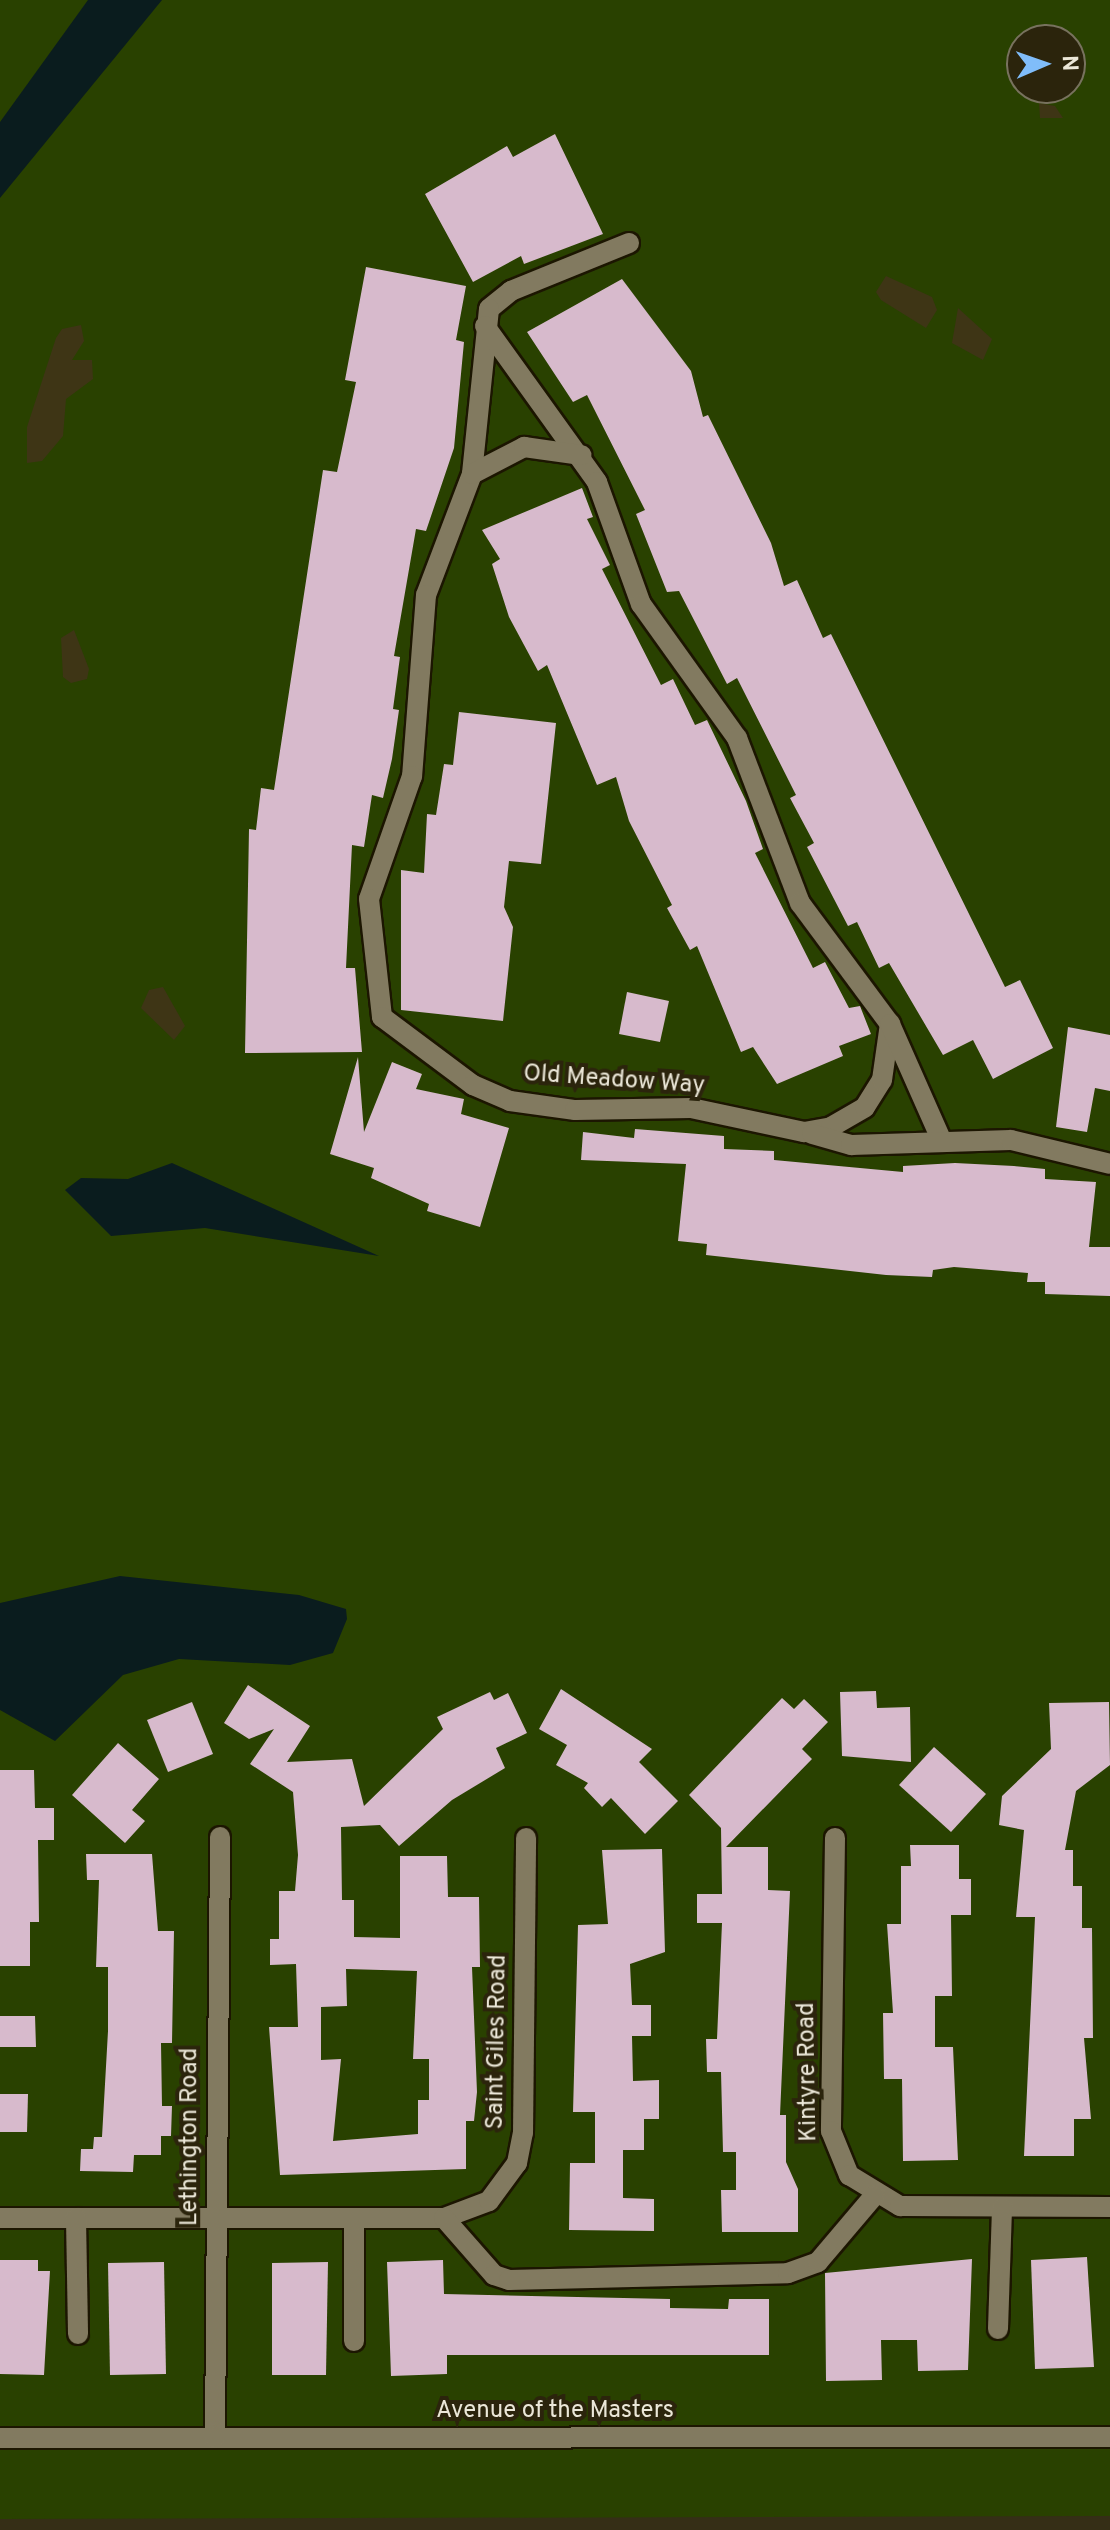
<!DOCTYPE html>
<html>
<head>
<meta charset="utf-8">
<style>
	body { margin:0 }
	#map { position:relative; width:1110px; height:2530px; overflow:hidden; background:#352e16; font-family:Overpass,sans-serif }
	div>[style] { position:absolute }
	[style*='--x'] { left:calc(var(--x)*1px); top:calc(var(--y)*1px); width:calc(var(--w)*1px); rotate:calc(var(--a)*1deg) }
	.green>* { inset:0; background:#294100 }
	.sand>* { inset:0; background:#3e3515 }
	.water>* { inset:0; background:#0a1c1e }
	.building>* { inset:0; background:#d7bacc }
	.roads { filter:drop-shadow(2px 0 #1c1601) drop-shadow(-2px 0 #1c1601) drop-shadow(0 2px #1c1601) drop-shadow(0 -2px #1c1601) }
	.minor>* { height:20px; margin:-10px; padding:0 10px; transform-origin:10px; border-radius:10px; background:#827a60 }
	span { translate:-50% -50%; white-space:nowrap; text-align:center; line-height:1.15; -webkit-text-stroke:8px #2b240c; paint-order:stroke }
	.street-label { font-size:24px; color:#ebe7d8 }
	.north { position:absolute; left:1006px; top:24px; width:80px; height:80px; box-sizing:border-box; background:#2b240c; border:2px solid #78725e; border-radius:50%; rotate:88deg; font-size:22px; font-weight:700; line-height:32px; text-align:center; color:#ebe7d8 }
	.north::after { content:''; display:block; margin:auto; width:28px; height:36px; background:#80bdfa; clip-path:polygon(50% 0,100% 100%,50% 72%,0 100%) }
</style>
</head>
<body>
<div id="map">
	<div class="green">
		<i style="clip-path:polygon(evenodd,0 0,1110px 0,1110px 2516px,0 2519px,0 0,1022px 40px,1070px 40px,1070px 88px,1022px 88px,1022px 40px)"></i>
	</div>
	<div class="sand">
		<i style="clip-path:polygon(1039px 103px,1055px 106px,1063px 118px,1040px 118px)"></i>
		<i style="clip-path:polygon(886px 276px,932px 297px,937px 310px,926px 328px,881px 300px,876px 292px)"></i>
		<i style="clip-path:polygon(958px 308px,992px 339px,983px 360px,952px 343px)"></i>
		<i style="clip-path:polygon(81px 325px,84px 341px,72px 360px,92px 360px,93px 379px,66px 399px,63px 436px,42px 461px,27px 463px,27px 427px,56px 338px,62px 329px)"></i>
		<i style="clip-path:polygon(74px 630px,89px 669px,87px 679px,71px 683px,63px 677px,61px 638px)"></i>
		<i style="clip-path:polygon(163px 987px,185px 1026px,174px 1040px,141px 1008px,149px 990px)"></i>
	</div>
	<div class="water">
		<i style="clip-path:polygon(88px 0,162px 0,0 198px,0 122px)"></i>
		<i style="clip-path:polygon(172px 1163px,379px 1256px,205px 1228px,111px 1236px,65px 1190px,81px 1178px,128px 1179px)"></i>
		<i style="clip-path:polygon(120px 1576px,299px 1595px,346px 1609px,347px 1619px,333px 1653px,290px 1665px,179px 1659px,123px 1675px,55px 1741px,0 1710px,0 1603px)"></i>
	</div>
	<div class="building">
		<i style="clip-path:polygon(555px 134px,603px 234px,524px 264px,521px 256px,473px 282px,425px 194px,507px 146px,513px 157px)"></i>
		<i style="clip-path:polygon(366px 267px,466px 286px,456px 340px,464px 342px,454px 448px,426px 531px,416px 529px,394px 656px,400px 657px,393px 709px,399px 710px,392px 759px,383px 798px,372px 795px,364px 847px,352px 845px,346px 968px,355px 968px,362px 1052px,245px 1053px,249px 829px,256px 830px,261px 788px,274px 790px,323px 470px,337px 472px,356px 382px,345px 380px)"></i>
		<i style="clip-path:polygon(622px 279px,691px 371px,703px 417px,708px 415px,771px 543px,784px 586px,797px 580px,823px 638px,831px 634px,1005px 987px,1020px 980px,1053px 1048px,993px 1079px,973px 1040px,943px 1055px,889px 963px,879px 968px,857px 922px,848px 926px,807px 847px,814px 843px,790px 798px,796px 795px,737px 678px,727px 684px,679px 591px,667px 592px,636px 514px,645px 510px,587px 395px,573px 402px,527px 332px)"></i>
		<i style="clip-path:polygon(582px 488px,593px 517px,587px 519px,610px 565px,602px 569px,661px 685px,673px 679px,695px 725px,707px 720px,746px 801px,763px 849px,755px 853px,813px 968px,825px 962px,849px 1008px,860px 1006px,871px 1034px,839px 1046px,843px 1056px,777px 1084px,753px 1047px,741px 1052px,697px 946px,690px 950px,667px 908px,672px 905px,629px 821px,616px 777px,597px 785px,547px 665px,538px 671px,509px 617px,492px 564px,500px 559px,482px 530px)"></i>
		<i style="clip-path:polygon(459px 712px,556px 723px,541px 864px,509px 861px,504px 907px,513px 927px,503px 1021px,401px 1010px,401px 870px,424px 873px,427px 814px,436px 815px,444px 764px,453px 765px)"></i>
		<i style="clip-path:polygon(627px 992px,669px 1001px,660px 1042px,619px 1034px)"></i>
		<i style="clip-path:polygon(1068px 1027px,1110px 1035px,1110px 1091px,1095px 1088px,1087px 1132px,1056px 1127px)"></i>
		<i style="clip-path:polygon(358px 1057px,364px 1132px,392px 1062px,422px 1074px,416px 1089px,464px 1099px,461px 1114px,509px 1128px,480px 1227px,427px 1211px,429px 1204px,371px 1178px,374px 1168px,330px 1154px)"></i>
		<i style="clip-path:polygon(635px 1129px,724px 1136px,724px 1149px,774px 1151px,774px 1160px,903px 1172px,903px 1166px,955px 1163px,1014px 1166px,1045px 1169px,1045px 1179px,1096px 1182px,1089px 1247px,1110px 1247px,1110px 1296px,1045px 1294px,1045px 1282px,1027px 1282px,1028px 1273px,954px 1267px,933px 1270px,932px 1277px,886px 1275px,706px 1255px,707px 1244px,678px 1241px,686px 1164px,581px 1160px,583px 1132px,634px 1138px)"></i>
		<i style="clip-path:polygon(evenodd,248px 1685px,310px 1726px,287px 1762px,352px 1759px,364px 1806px,443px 1729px,437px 1717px,490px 1692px,494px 1700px,508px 1693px,527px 1733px,496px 1748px,505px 1768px,452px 1800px,399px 1846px,380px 1825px,341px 1827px,342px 1900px,354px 1900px,354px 1937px,400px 1938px,400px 1856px,447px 1856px,448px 1897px,479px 1897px,480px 1967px,472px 1967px,477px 2092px,474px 2121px,466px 2121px,466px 2169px,280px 2175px,269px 2027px,298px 2027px,296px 1964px,270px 1965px,270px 1939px,279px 1939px,279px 1891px,295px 1891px,298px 1855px,293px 1792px,250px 1764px,274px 1729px,249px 1739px,224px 1723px,248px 1685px,346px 1969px,417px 1971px,413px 2059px,429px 2059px,429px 2100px,418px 2100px,418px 2134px,333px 2141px,341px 2059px,321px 2060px,321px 2007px,347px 2006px,346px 1969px)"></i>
		<i style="clip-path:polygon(561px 1689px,652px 1749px,639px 1762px,678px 1801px,645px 1834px,611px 1798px,602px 1807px,584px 1788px,588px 1783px,556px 1765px,567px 1745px,539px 1729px)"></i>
		<i style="clip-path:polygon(876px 1691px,877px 1708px,910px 1707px,911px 1762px,842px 1756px,840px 1692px)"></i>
		<i style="clip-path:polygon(782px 1698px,794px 1709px,804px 1699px,828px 1722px,802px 1749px,812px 1759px,726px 1847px,768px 1847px,768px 1890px,790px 1891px,780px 2115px,786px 2115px,786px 2162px,798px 2189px,798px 2232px,722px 2232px,721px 2190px,736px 2190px,736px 2152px,723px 2152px,721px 2072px,707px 2072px,706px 2039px,717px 2039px,722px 1923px,697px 1923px,697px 1894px,722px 1894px,721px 1828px,689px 1795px)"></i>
		<i style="clip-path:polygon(192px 1702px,213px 1754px,168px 1772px,147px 1720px)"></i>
		<i style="clip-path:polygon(1109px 1702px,1110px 1765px,1076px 1791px,1065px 1850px,1073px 1850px,1073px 1886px,1082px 1886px,1082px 1928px,1092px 1928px,1093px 2038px,1084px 2038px,1091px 2119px,1074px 2119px,1074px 2156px,1024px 2156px,1035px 1917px,1016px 1917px,1024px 1830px,999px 1825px,1002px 1796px,1051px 1749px,1049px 1703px)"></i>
		<i style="clip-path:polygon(118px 1743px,159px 1779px,132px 1810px,145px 1821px,125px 1843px,72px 1795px)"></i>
		<i style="clip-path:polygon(934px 1747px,986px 1794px,951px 1832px,899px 1785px)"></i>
		<i style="clip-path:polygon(0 1770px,34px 1770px,35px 1808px,54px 1808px,54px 1840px,38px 1840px,39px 1922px,30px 1922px,30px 1966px,0 1966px)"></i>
		<i style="clip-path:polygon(910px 1845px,959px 1845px,959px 1879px,971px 1879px,971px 1915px,951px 1915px,952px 1996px,935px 1996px,935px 2047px,953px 2047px,958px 2160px,903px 2161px,902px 2079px,884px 2079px,883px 2013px,893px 2013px,887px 1924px,901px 1924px,901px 1866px,911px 1866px)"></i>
		<i style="clip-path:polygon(662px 1849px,665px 1952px,630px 1964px,632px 2005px,651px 2005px,651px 2036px,632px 2036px,633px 2081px,659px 2080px,659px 2119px,644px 2119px,644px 2150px,623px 2150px,623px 2198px,654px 2199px,654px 2231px,569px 2230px,570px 2163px,595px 2163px,595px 2112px,573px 2112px,578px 1925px,608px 1924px,602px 1850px)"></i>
		<i style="clip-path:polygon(86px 1854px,152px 1854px,158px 1931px,174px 1931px,172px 2043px,161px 2043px,162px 2106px,172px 2106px,171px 2136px,161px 2136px,161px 2155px,134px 2155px,133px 2172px,80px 2171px,81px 2149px,93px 2149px,94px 2137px,102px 2137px,108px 2031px,108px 1967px,96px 1967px,99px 1880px,87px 1880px)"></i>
		<i style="clip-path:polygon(0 2016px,35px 2016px,36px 2047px,0 2047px)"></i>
		<i style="clip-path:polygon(0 2094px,28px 2094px,27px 2132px,0 2132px)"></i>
		<i style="clip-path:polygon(1087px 2257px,1094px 2367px,1035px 2369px,1031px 2260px)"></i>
		<i style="clip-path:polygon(972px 2259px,968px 2370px,918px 2371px,917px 2340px,881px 2340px,882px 2380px,826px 2381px,825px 2273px)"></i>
		<i style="clip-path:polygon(0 2260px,38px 2260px,38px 2271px,50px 2271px,44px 2375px,0 2374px)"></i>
		<i style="clip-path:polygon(443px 2260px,444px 2294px,670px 2299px,670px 2308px,728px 2309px,729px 2299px,769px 2299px,769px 2355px,447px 2355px,447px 2374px,391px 2376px,387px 2262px)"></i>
		<i style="clip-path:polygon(164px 2262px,166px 2374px,110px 2375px,108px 2263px)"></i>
		<i style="clip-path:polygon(328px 2262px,326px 2375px,272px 2375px,272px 2263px)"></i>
	</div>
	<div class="roads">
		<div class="minor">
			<i style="--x:629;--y:243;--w:127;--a:157.9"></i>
			<i style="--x:511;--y:291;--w:28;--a:141"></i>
			<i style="--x:489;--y:309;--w:166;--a:95.9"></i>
			<i style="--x:472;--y:474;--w:129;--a:110.8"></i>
			<i style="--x:426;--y:595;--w:182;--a:94.4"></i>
			<i style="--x:412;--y:776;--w:130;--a:109.3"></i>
			<i style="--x:369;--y:899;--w:119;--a:83.7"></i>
			<i style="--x:382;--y:1017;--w:114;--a:36.8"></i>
			<i style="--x:473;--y:1085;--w:40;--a:23.4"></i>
			<i style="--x:510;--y:1101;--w:66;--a:7.9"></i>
			<i style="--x:575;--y:1110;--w:116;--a:-1"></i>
			<i style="--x:691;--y:1108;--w:116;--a:12"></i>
			<i style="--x:804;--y:1132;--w:27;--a:-10"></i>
			<i style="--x:831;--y:1127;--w:39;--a:-30"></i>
			<i style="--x:865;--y:1107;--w:32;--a:-58"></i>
			<i style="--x:882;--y:1080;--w:57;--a:-81.9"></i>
			<i style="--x:485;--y:326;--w:192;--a:54.3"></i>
			<i style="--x:597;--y:482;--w:130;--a:70.2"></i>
			<i style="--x:641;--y:604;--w:165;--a:54.4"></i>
			<i style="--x:737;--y:738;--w:177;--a:69.1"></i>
			<i style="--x:800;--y:903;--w:151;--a:53.4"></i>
			<i style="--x:890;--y:1024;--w:126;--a:66.1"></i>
			<i style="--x:472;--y:474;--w:59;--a:-27.4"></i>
			<i style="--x:524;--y:447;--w:58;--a:8"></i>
			<i style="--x:812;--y:1134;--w:41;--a:15.8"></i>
			<i style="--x:851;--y:1145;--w:160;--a:-1.8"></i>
			<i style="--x:1011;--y:1140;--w:102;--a:13.6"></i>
			<i style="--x:835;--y:1838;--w:293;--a:90.8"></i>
			<i style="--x:831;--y:2131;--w:48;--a:67.8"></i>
			<i style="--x:849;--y:2175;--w:60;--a:31.3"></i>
			<i style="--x:900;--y:2206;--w:210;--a:0.3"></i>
			<i style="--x:0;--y:2218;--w:444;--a:0"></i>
			<i style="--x:444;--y:2218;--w:48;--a:-20.7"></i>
			<i style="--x:489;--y:2201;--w:47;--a:-53.6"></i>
			<i style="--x:517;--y:2163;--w:31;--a:-79"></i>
			<i style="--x:523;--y:2133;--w:295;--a:-89.4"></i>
			<i style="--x:76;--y:2218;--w:116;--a:89"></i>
			<i style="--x:354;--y:2218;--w:123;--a:90"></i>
			<i style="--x:444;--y:2218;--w:76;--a:48.7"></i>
			<i style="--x:494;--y:2275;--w:16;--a:18"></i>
			<i style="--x:509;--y:2280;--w:279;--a:-1.4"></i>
			<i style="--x:788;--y:2273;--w:32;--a:-20"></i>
			<i style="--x:818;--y:2262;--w:87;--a:-49.7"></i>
			<i style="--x:998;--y:2329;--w:121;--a:-88.1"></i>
			<i style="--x:0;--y:2438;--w:1110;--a:-0.05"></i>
			<i style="--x:215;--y:2438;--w:601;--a:-89.52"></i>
		</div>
	</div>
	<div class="street-label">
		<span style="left:614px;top:1081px;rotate:4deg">Old Meadow Way</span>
		<span style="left:498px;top:2042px;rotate:-89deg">Saint Giles Road</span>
		<span style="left:809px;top:2072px;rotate:-91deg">Kintyre Road</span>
		<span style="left:191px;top:2137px;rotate:-90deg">Lethington Road</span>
		<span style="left:555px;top:2412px">Avenue of the Masters</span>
	</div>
	<div class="north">N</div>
</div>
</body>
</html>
